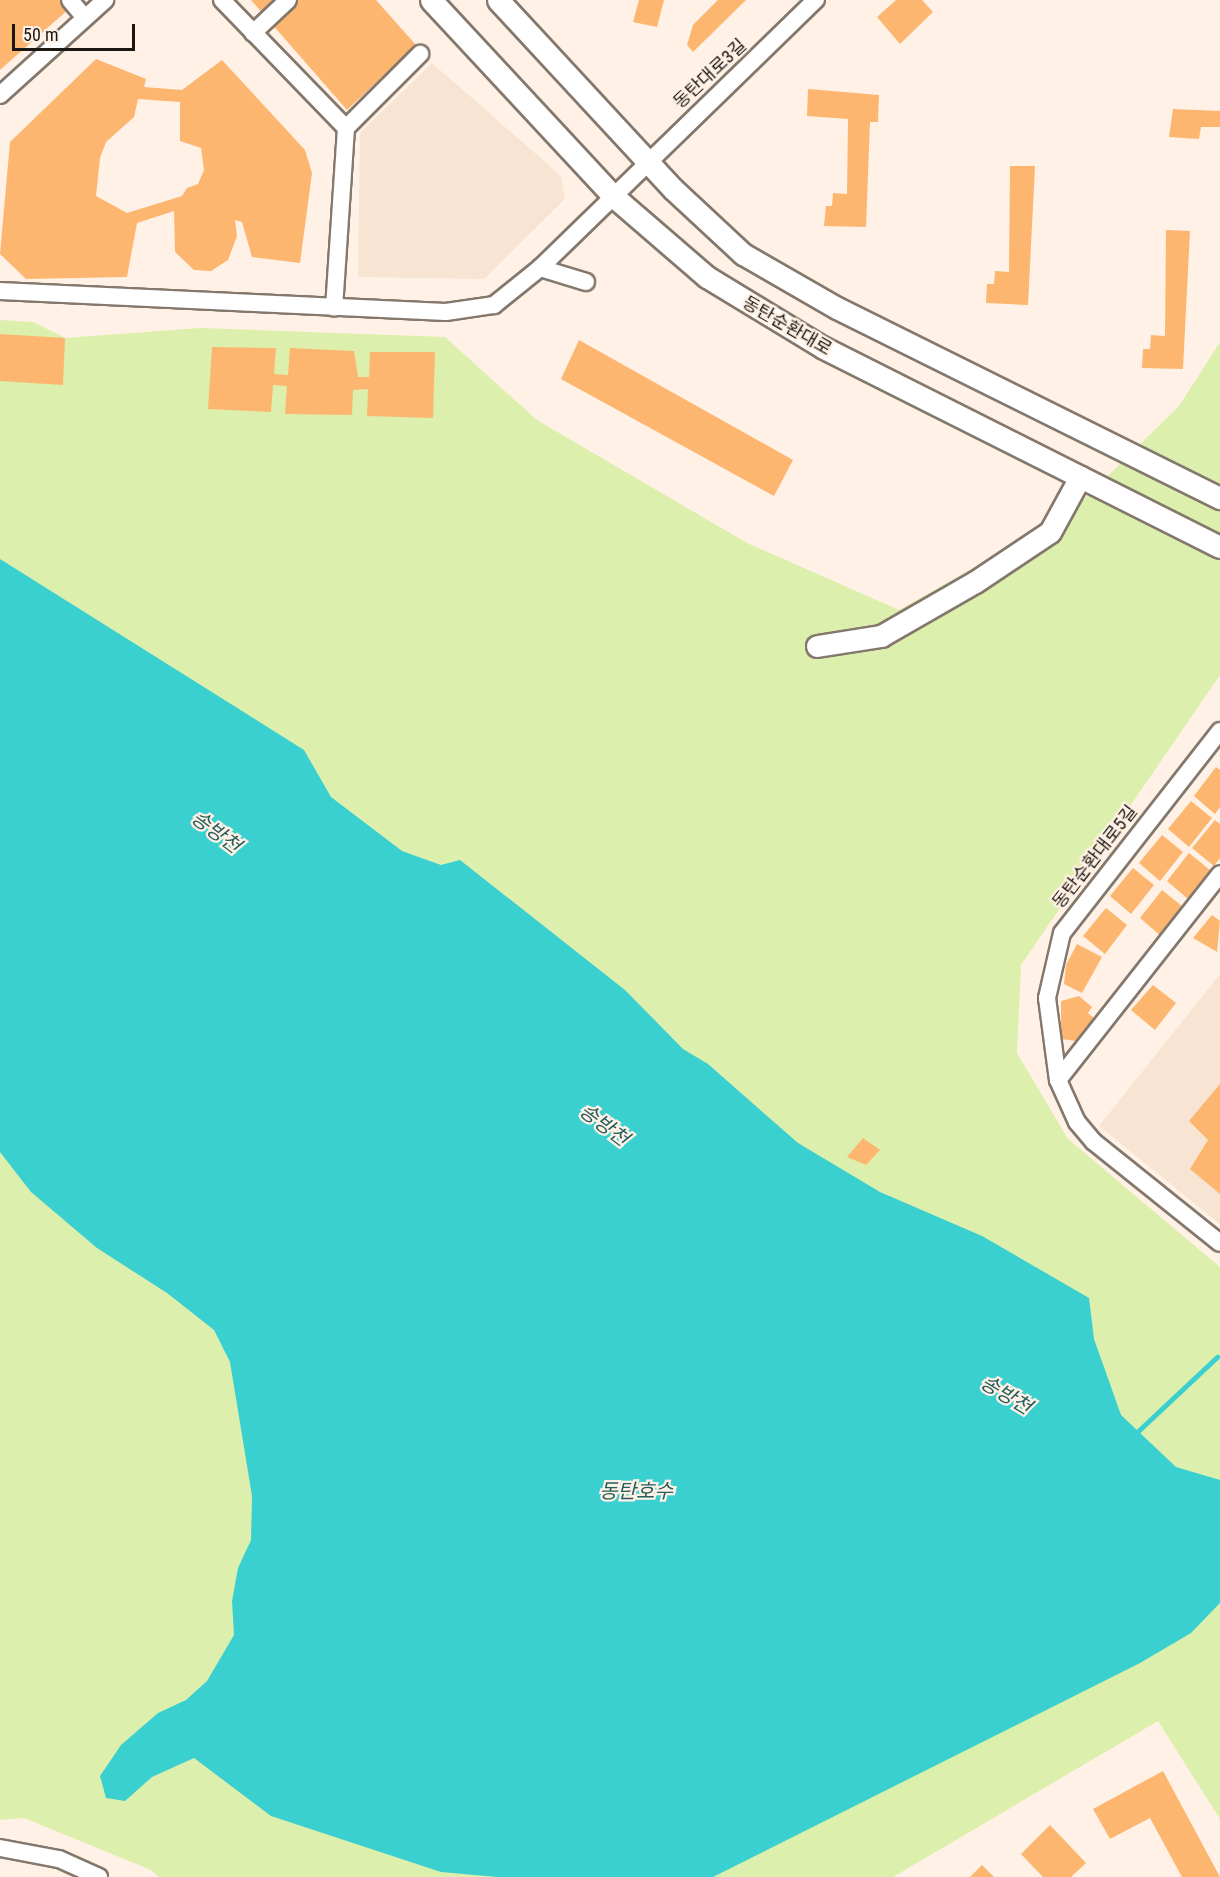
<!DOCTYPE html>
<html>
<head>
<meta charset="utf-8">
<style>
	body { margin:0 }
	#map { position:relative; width:1220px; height:1877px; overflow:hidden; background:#fff1e5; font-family:"Roboto Condensed","Noto Sans KR",sans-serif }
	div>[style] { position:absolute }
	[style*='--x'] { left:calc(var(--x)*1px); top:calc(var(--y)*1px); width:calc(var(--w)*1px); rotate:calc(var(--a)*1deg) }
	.built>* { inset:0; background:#f7e4d2 }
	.green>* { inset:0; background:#ddefac }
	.water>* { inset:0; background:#3ad0d0 }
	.stream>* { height:5px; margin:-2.5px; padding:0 2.5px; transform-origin:2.5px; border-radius:2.5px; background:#3ad0d0 }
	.building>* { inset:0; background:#fdb66f }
	.roads { filter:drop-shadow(2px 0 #84786d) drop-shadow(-2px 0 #84786d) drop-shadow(0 2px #84786d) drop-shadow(0 -2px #84786d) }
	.minor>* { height:16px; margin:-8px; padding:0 8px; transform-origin:8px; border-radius:8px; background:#fff }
	.major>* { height:21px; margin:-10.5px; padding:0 10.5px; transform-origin:10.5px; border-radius:10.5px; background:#fff }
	span { translate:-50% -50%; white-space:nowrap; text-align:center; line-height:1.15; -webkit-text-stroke:4.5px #fff1e5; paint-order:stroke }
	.street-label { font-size:18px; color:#1b1712 }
	.water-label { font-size:20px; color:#245f5f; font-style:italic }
	.scale { position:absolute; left:12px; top:24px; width:123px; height:27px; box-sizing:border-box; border:3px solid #1b1712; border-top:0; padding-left:8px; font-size:18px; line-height:21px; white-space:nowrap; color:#1b1712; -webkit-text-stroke:4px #fff1e5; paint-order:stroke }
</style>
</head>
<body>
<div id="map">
	<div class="built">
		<i style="clip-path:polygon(432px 63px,561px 176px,565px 199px,484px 279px,358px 277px,360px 133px)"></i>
		<i style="clip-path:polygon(1220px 974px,1220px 1224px,1099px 1126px)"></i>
	</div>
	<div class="green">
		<i style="clip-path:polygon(0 320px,33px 322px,65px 338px,200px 328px,445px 337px,537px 420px,747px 543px,899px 610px,1069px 514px,1179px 406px,1220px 342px,1220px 675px,1021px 965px,1017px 1053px,1068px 1139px,1220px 1267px,1220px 1819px,1158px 1721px,893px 1877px,159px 1877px,151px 1870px,24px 1818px,0 1820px)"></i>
	</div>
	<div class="water">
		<i style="clip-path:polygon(0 559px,304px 750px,331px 797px,402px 851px,441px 865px,460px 860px,625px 990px,683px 1049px,708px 1064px,798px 1143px,880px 1192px,982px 1236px,1089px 1298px,1094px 1339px,1121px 1415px,1176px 1467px,1220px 1480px,1220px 1603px,1191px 1633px,1140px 1663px,713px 1877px,497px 1877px,441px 1872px,271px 1816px,194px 1758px,152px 1777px,125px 1801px,106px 1798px,100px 1776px,121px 1745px,158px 1713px,186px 1700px,207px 1681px,234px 1635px,232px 1601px,238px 1568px,251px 1540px,252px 1496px,230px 1362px,214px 1330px,167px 1293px,97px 1248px,31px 1192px,0 1152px)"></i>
	</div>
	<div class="stream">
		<i style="--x:1137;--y:1432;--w:110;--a:-43.2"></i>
	</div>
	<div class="building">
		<i style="clip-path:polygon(0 0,79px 0,0 70px)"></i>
		<i style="clip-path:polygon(251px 0,376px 0,416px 45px,347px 110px)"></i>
		<i style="clip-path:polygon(639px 0,664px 0,657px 27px,633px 22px)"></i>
		<i style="clip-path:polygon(718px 0,746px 0,693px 52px,687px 45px,693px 25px)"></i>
		<i style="clip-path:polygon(896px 0,922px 0,933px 12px,900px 44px,877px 17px)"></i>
		<i style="clip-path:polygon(evenodd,96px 59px,146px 79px,144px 87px,182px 90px,222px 60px,305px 150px,312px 173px,300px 263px,252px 257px,242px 222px,235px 220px,237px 236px,228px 260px,211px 271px,194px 270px,175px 252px,174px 211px,137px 223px,127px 277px,26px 279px,0 254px,10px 142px,96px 59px,138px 99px,180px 102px,180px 141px,201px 148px,204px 170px,198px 184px,187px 188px,182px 196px,127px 213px,96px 196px,100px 158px,106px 142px,134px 117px,138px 99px)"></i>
		<i style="clip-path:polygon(808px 89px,879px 95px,878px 122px,870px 122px,866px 227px,824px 226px,826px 206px,832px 206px,833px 193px,847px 194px,848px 119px,807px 116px)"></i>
		<i style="clip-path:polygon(1173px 109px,1220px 111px,1220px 127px,1201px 127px,1199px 139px,1169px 137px)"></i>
		<i style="clip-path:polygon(1010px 166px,1035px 166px,1028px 305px,986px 303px,987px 284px,994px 284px,995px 271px,1009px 272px)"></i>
		<i style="clip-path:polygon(1166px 230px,1190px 231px,1183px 369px,1142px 368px,1143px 349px,1150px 349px,1151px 335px,1165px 336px)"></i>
		<i style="clip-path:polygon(0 334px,65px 338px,63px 385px,0 381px)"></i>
		<i style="clip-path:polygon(579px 340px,793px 460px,774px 496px,561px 379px)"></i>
		<i style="clip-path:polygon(212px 347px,276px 348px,274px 374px,288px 375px,290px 348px,354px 351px,358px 377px,369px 377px,370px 352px,435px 352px,433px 418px,367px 416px,368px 389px,353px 390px,352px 415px,285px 414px,287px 386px,273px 385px,271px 412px,208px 409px)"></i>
		<i style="clip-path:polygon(1216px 767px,1220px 770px,1220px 807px,1215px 814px,1194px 796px)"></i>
		<i style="clip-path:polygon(1191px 801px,1212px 818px,1189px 847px,1168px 829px)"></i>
		<i style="clip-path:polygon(1215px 820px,1220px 824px,1220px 858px,1214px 866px,1192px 848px)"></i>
		<i style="clip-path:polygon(1162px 835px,1183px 852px,1160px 881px,1139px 863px)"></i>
		<i style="clip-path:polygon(1189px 853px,1210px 870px,1188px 899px,1167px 881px)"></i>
		<i style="clip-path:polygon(1133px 868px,1154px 885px,1131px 914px,1110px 896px)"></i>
		<i style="clip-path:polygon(1162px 890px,1183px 907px,1161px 936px,1140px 918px)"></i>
		<i style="clip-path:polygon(1106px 908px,1127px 925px,1105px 954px,1083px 936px)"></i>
		<i style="clip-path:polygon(1212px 915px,1220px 921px,1217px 952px,1193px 938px)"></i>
		<i style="clip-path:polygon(1077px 944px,1102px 957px,1082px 993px,1064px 984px,1066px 965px)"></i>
		<i style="clip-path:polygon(1153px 985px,1176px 1003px,1155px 1030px,1131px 1010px)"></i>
		<i style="clip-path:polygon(1079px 996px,1092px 1007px,1088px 1013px,1095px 1019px,1076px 1041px,1061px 1039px,1061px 1001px)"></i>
		<i style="clip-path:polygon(1220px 1084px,1220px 1194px,1190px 1169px,1208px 1140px,1189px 1121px)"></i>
		<i style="clip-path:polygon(863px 1138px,880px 1150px,866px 1165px,847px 1157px)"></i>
		<i style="clip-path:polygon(1163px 1771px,1220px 1877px,1182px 1877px,1150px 1818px,1110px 1839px,1093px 1809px)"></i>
		<i style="clip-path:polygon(1050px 1825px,1086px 1863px,1071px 1877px,1043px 1877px,1021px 1854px)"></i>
		<i style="clip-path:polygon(982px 1865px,994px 1877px,970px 1877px)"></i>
	</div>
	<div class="roads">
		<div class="minor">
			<i style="--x:70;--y:0;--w:23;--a:50"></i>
			<i style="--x:222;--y:0;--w:178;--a:45.9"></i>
			<i style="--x:346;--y:128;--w:180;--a:93.8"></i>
			<i style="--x:253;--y:33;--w:48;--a:-43.3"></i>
			<i style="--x:0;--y:95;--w:142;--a:-42.1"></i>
			<i style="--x:346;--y:128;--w:105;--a:-45"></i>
			<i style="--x:540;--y:268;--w:48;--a:16.9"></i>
			<i style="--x:0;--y:291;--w:446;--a:2.7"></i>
			<i style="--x:446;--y:312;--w:49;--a:-8.3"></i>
			<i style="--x:494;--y:305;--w:59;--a:-38.8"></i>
			<i style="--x:540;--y:268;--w:385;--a:-44.2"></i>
			<i style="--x:1220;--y:731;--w:256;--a:128"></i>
			<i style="--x:1062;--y:933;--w:67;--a:103"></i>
			<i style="--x:1047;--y:998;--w:83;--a:82.4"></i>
			<i style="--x:1058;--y:1080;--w:46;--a:65.7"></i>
			<i style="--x:1077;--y:1122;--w:26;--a:50"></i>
			<i style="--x:1094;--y:1142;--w:161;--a:38.7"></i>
			<i style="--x:1058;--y:1080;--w:262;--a:-51.8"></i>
			<i style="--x:0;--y:1848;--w:60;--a:10.6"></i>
			<i style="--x:59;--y:1859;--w:44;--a:24.2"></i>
		</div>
		<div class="major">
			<i style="--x:431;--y:0;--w:267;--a:47.1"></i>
			<i style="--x:613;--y:196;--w:124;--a:40.8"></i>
			<i style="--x:707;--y:277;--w:135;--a:31.3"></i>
			<i style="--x:822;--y:347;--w:445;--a:26.7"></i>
			<i style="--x:498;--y:0;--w:258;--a:47.2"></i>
			<i style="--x:673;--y:189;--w:96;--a:42.9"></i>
			<i style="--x:743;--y:254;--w:108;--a:29.9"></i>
			<i style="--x:837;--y:308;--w:428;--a:26.4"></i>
			<i style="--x:817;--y:646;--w:65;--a:-8.9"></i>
			<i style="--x:881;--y:636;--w:108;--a:-29.9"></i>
			<i style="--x:975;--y:582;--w:90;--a:-33.7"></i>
			<i style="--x:1050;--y:532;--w:63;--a:-61.4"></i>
		</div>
	</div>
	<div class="street-label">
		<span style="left:710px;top:74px;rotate:-43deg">동탄대로3길</span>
		<span style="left:787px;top:326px;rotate:30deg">동탄순환대로</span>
		<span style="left:1095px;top:857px;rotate:-52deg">동탄순환대로5길</span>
	</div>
	<div class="water-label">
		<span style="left:216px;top:832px;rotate:37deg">송방천</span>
		<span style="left:604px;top:1125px;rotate:37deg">송방천</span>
		<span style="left:1006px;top:1395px;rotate:31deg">송방천</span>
		<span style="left:636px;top:1491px">동탄호수</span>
	</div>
	<div class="scale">50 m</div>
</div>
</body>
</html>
